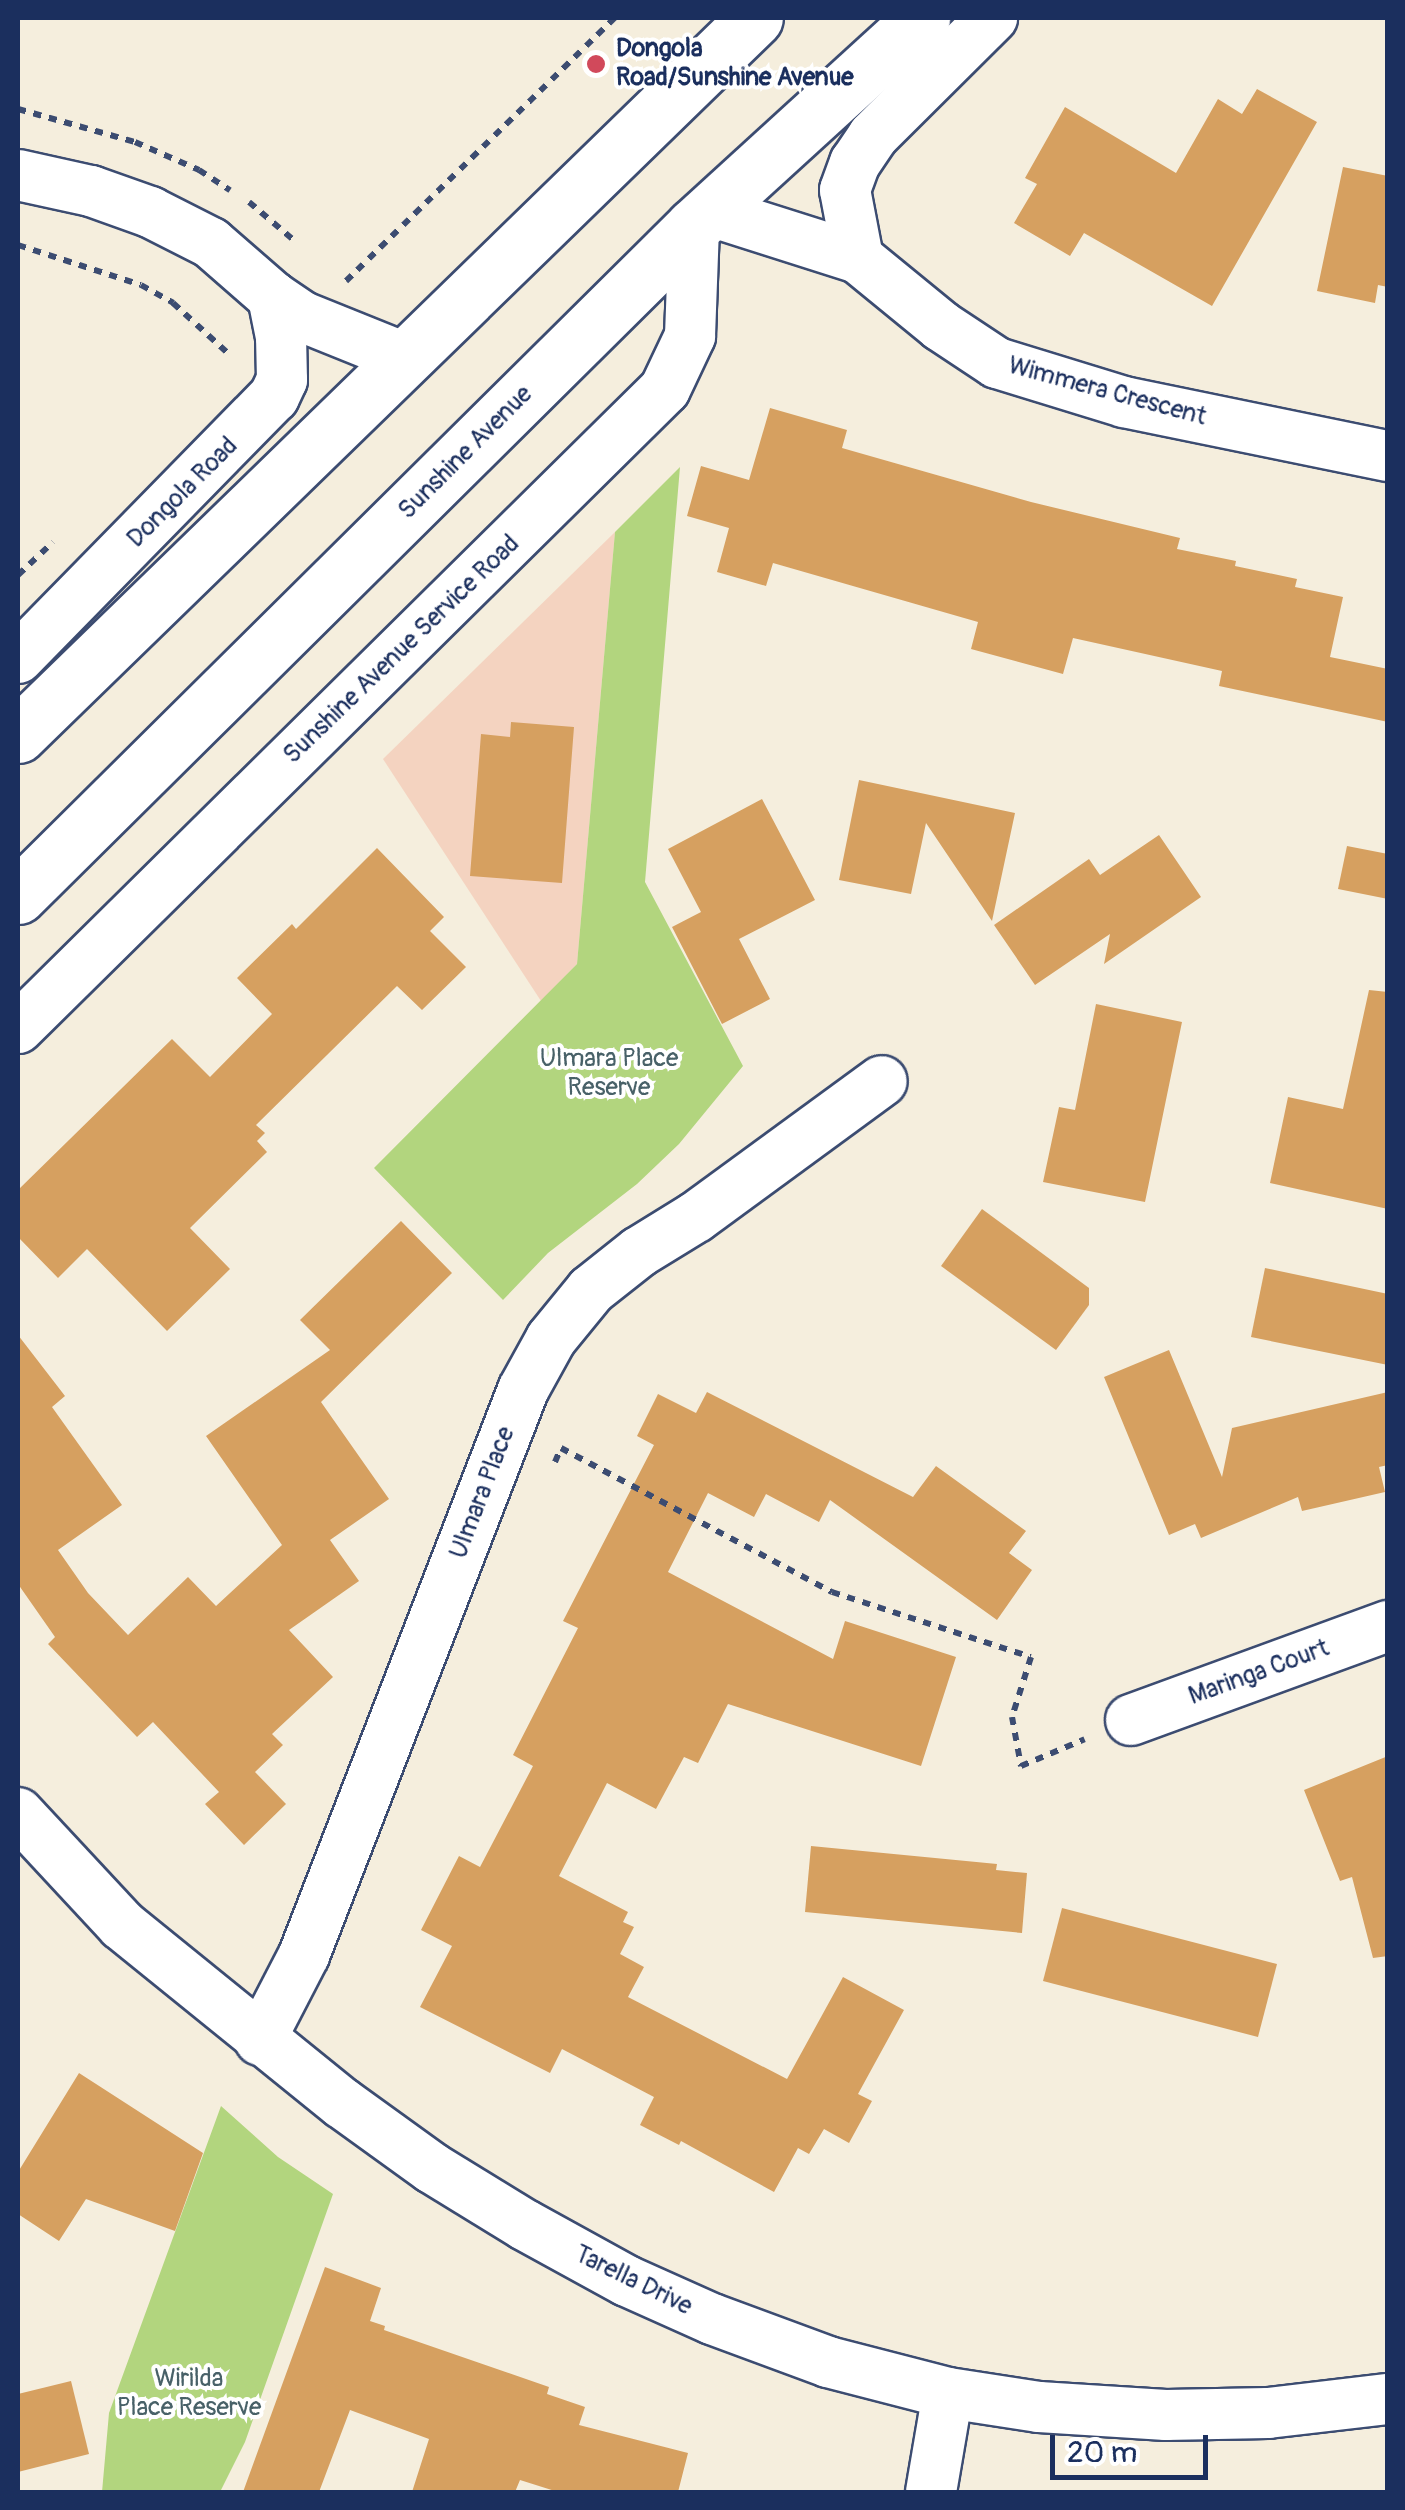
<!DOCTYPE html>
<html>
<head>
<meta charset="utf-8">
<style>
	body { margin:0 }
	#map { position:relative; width:1405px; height:2510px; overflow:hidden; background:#f5eedd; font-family:Pangolin,sans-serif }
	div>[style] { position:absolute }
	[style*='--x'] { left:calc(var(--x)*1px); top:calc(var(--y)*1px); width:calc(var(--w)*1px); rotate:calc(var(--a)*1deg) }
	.built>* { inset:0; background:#f4d3c0 }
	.green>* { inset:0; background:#b2d57e }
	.building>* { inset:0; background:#d6a060 }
	.path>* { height:6px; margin-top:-3px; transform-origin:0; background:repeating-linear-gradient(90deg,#3c4c71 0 8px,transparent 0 16px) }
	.roads { filter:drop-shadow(2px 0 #3c4c71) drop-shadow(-2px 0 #3c4c71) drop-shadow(0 2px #3c4c71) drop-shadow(0 -2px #3c4c71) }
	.street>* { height:50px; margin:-25px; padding:0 25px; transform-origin:25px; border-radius:25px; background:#fff }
	.primary>* { height:55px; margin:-27.5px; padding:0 27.5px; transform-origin:27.5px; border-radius:27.5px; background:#fff }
	.dots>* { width:28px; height:28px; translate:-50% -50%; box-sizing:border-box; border:5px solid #fff; border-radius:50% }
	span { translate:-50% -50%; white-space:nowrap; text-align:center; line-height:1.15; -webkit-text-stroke:8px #fff; paint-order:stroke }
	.poi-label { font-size:25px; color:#1b2f5e; font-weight:700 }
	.left { translate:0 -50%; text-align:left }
	.street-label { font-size:25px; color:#1b2f5e }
	.park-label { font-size:25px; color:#486168 }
	.frame { position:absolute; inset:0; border:20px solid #1b2f5e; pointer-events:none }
	.scale { position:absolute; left:1050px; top:2435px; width:158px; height:45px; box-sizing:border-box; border:5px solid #1b2f5e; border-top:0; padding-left:12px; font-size:30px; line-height:35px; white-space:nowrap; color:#1b2f5e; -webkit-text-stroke:8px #fff; paint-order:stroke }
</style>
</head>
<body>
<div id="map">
	<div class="built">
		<i style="clip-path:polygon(615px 532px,577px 964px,541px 1001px,383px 759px)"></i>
	</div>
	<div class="green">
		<i style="clip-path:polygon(680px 467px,645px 882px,743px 1066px,679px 1144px,637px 1184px,548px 1253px,503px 1300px,374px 1168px,577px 964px,615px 532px)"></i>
		<i style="clip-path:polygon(221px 2106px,278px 2157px,333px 2194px,245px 2442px,220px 2492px,102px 2492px,109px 2413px)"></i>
	</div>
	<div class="building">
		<i style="clip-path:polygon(1257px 89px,1317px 122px,1212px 306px,1084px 233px,1070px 256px,1014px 223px,1037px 184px,1025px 178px,1065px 107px,1176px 173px,1218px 99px,1242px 114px)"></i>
		<i style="clip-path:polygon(1343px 167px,1388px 176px,1388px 287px,1378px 285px,1375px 303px,1317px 291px)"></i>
		<i style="clip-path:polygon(770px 408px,847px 430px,842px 448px,1031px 502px,1180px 538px,1177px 549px,1236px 561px,1235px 566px,1297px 579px,1295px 587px,1343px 597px,1330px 657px,1388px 669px,1388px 722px,1219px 686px,1222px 671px,1073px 638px,1063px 674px,971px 649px,978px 622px,773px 563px,766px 586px,717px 572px,729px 528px,687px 516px,701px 466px,749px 480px)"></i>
		<i style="clip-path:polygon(511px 722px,574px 727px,562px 883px,470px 876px,481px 734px,510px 737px)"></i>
		<i style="clip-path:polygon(859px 780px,1015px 813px,992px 921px,926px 823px,911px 894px,839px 880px)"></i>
		<i style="clip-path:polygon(762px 799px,815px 900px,739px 939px,770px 999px,722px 1024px,672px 927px,701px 912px,668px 849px)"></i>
		<i style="clip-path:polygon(1159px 835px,1201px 897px,1104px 964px,1110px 934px,1035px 985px,994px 925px,1089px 859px,1100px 875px)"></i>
		<i style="clip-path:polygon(1347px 846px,1388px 854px,1388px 899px,1338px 889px)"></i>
		<i style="clip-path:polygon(377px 848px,444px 917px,430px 931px,466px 967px,422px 1010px,397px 986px,256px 1125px,265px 1133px,257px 1141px,267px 1152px,190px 1228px,230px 1269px,167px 1331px,87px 1249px,58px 1278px,18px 1237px,18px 1190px,172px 1039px,210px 1077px,272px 1014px,237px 978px,292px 924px,296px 929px)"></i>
		<i style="clip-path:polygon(1369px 990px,1388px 992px,1388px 1209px,1270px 1183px,1288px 1097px,1343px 1109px)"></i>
		<i style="clip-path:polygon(1096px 1004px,1182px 1022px,1145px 1202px,1043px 1182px,1059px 1107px,1075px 1110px)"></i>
		<i style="clip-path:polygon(982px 1209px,1089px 1288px,1089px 1305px,1056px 1350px,941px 1266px)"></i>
		<i style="clip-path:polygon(401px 1221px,452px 1273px,321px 1402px,389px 1499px,330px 1540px,359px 1581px,289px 1630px,333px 1677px,272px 1734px,283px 1745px,255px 1772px,286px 1804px,244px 1845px,205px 1804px,219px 1792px,153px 1722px,137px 1737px,48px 1644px,55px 1637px,18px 1584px,18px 1335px,65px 1396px,52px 1407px,122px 1505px,58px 1550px,88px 1593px,128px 1635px,188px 1577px,216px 1606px,282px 1545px,206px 1436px,330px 1350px,300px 1320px)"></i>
		<i style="clip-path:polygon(1265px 1268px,1388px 1294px,1388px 1365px,1251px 1337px)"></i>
		<i style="clip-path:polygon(1169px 1350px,1222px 1477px,1232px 1428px,1388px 1392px,1388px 1465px,1379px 1467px,1385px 1492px,1302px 1511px,1298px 1497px,1201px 1538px,1195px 1524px,1169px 1535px,1104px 1377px)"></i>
		<i style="clip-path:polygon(707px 1392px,913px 1497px,936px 1466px,1026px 1531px,1009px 1553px,1032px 1570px,997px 1620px,830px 1500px,819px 1522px,766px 1494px,754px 1517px,708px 1493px,668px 1572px,833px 1659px,845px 1621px,956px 1657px,921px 1766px,728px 1704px,698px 1763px,684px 1757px,656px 1809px,607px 1783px,559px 1876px,628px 1912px,623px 1922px,634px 1927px,620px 1954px,644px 1967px,628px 1997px,787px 2079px,843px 1977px,904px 2010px,858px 2094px,872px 2101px,849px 2143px,824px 2129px,809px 2154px,798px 2148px,774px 2192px,681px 2141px,679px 2145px,640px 2125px,654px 2097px,562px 2049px,550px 2073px,420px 2007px,452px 1946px,421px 1930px,459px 1856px,480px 1867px,533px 1766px,513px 1755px,578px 1628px,563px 1621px,654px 1445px,637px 1436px,658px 1394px,696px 1413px)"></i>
		<i style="clip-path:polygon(1388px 1756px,1388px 1956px,1373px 1958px,1352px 1877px,1340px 1881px,1304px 1790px)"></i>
		<i style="clip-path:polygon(811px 1846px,997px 1864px,996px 1870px,1027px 1873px,1022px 1933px,805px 1912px)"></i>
		<i style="clip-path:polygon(1062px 1908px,1277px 1964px,1258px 2037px,1043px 1981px)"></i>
		<i style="clip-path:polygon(79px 2073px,203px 2153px,175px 2231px,86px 2199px,59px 2241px,18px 2214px,18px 2172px)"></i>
		<i style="clip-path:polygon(325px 2267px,381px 2288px,370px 2321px,385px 2326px,384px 2330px,549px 2387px,547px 2394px,585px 2407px,579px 2425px,688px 2453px,678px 2492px,558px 2492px,520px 2480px,515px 2492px,412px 2492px,429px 2439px,350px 2410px,319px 2492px,243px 2492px)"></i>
		<i style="clip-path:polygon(71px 2381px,89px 2454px,18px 2472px,18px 2394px)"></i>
	</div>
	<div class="path">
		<i style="--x:18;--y:109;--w:122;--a:15.8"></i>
		<i style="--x:135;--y:142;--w:70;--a:23.6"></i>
		<i style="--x:199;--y:170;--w:37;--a:33"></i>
		<i style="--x:249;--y:202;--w:62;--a:40.4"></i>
		<i style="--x:18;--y:245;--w:129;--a:18"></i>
		<i style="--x:141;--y:285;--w:37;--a:29"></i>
		<i style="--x:173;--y:303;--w:77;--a:42.4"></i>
		<i style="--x:346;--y:281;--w:376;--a:-44.4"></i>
		<i style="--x:18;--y:575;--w:48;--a:-43.3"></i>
		<i style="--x:555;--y:1462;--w:15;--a:-67"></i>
		<i style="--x:561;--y:1448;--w:307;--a:28"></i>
		<i style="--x:832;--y:1592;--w:209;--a:18.1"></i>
		<i style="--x:1031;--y:1657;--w:63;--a:107.6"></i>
		<i style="--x:1012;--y:1717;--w:50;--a:79.6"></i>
		<i style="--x:1021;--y:1766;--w:69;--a:-22.9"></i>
	</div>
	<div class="roads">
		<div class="street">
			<i style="--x:18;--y:175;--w:75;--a:12.4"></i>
			<i style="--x:91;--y:191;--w:63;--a:19.6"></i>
			<i style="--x:150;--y:212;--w:68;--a:26.9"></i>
			<i style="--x:211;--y:243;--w:82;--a:41.1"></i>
			<i style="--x:273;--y:297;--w:36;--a:34"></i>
			<i style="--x:303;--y:317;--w:110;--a:21.9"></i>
			<i style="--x:710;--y:211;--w:155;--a:17.6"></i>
			<i style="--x:858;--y:258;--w:107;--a:39.3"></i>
			<i style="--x:941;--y:326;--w:67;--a:33.5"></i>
			<i style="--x:997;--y:363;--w:133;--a:17.1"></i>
			<i style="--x:1124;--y:402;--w:269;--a:11.6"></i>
			<i style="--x:858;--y:258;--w:69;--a:-100.8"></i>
			<i style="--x:845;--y:190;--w:29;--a:-70"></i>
			<i style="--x:855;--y:163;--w:32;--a:-56"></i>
			<i style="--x:873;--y:136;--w:168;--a:-44.8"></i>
			<i style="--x:18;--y:658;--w:366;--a:-45.6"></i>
			<i style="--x:274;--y:397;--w:19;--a:-65"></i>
			<i style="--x:282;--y:380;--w:43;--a:-91.3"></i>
			<i style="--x:281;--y:337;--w:41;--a:-101.3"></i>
			<i style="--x:18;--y:1028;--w:909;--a:-44.64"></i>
			<i style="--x:665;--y:389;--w:59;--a:-64.7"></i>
			<i style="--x:690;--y:336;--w:110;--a:-87.9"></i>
			<i style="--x:1131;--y:1720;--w:274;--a:-20.1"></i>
			<i style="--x:18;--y:1813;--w:153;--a:47.1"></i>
			<i style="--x:122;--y:1925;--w:283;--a:39"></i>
			<i style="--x:342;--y:2103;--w:111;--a:35.8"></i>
			<i style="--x:432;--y:2168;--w:109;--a:31.5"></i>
			<i style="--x:525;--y:2225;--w:116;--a:28.8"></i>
			<i style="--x:627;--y:2281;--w:93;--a:24.1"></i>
			<i style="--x:712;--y:2319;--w:124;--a:20.3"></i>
			<i style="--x:828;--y:2362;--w:124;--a:14.5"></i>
			<i style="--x:948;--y:2393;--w:92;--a:8.7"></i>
			<i style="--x:1039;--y:2407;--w:127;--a:3.6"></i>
			<i style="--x:1166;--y:2415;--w:102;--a:-1.1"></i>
			<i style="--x:1268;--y:2413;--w:121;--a:-6.7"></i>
			<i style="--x:260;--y:2040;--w:96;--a:-62.6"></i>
			<i style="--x:304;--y:1955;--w:606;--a:-68.81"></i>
			<i style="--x:523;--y:1390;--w:58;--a:-61.2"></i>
			<i style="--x:551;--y:1339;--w:63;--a:-50.8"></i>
			<i style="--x:591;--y:1290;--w:61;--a:-38.4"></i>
			<i style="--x:639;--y:1252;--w:67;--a:-31.6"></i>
			<i style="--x:696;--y:1217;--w:230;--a:-36.2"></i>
			<i style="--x:931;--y:2492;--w:100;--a:-80.3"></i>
		</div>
		<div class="primary">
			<i style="--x:18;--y:735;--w:1028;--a:-44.21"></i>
			<i style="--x:18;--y:896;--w:952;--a:-44.74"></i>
			<i style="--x:694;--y:226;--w:309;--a:-42.4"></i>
		</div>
	</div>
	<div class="dots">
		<i style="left:596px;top:64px;background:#d1495b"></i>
	</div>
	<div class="poi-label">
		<span class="left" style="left:616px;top:64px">Dongola<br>Road/Sunshine Avenue</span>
	</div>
	<div class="street-label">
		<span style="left:1107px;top:392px;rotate:15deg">Wimmera Crescent</span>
		<span style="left:466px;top:453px;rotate:-45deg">Sunshine Avenue</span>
		<span style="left:183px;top:493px;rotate:-45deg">Dongola Road</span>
		<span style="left:402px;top:650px;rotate:-44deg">Sunshine Avenue Service Road</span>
		<span style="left:483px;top:1493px;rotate:-69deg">Ulmara Place</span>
		<span style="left:1259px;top:1673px;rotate:-20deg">Maringa Court</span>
		<span style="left:633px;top:2281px;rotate:26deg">Tarella Drive</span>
	</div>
	<div class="park-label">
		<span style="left:609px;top:1074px">Ulmara Place<br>Reserve</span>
		<span style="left:189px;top:2394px">Wirilda<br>Place Reserve</span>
	</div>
	<div class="frame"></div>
	<div class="scale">20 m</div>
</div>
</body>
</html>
